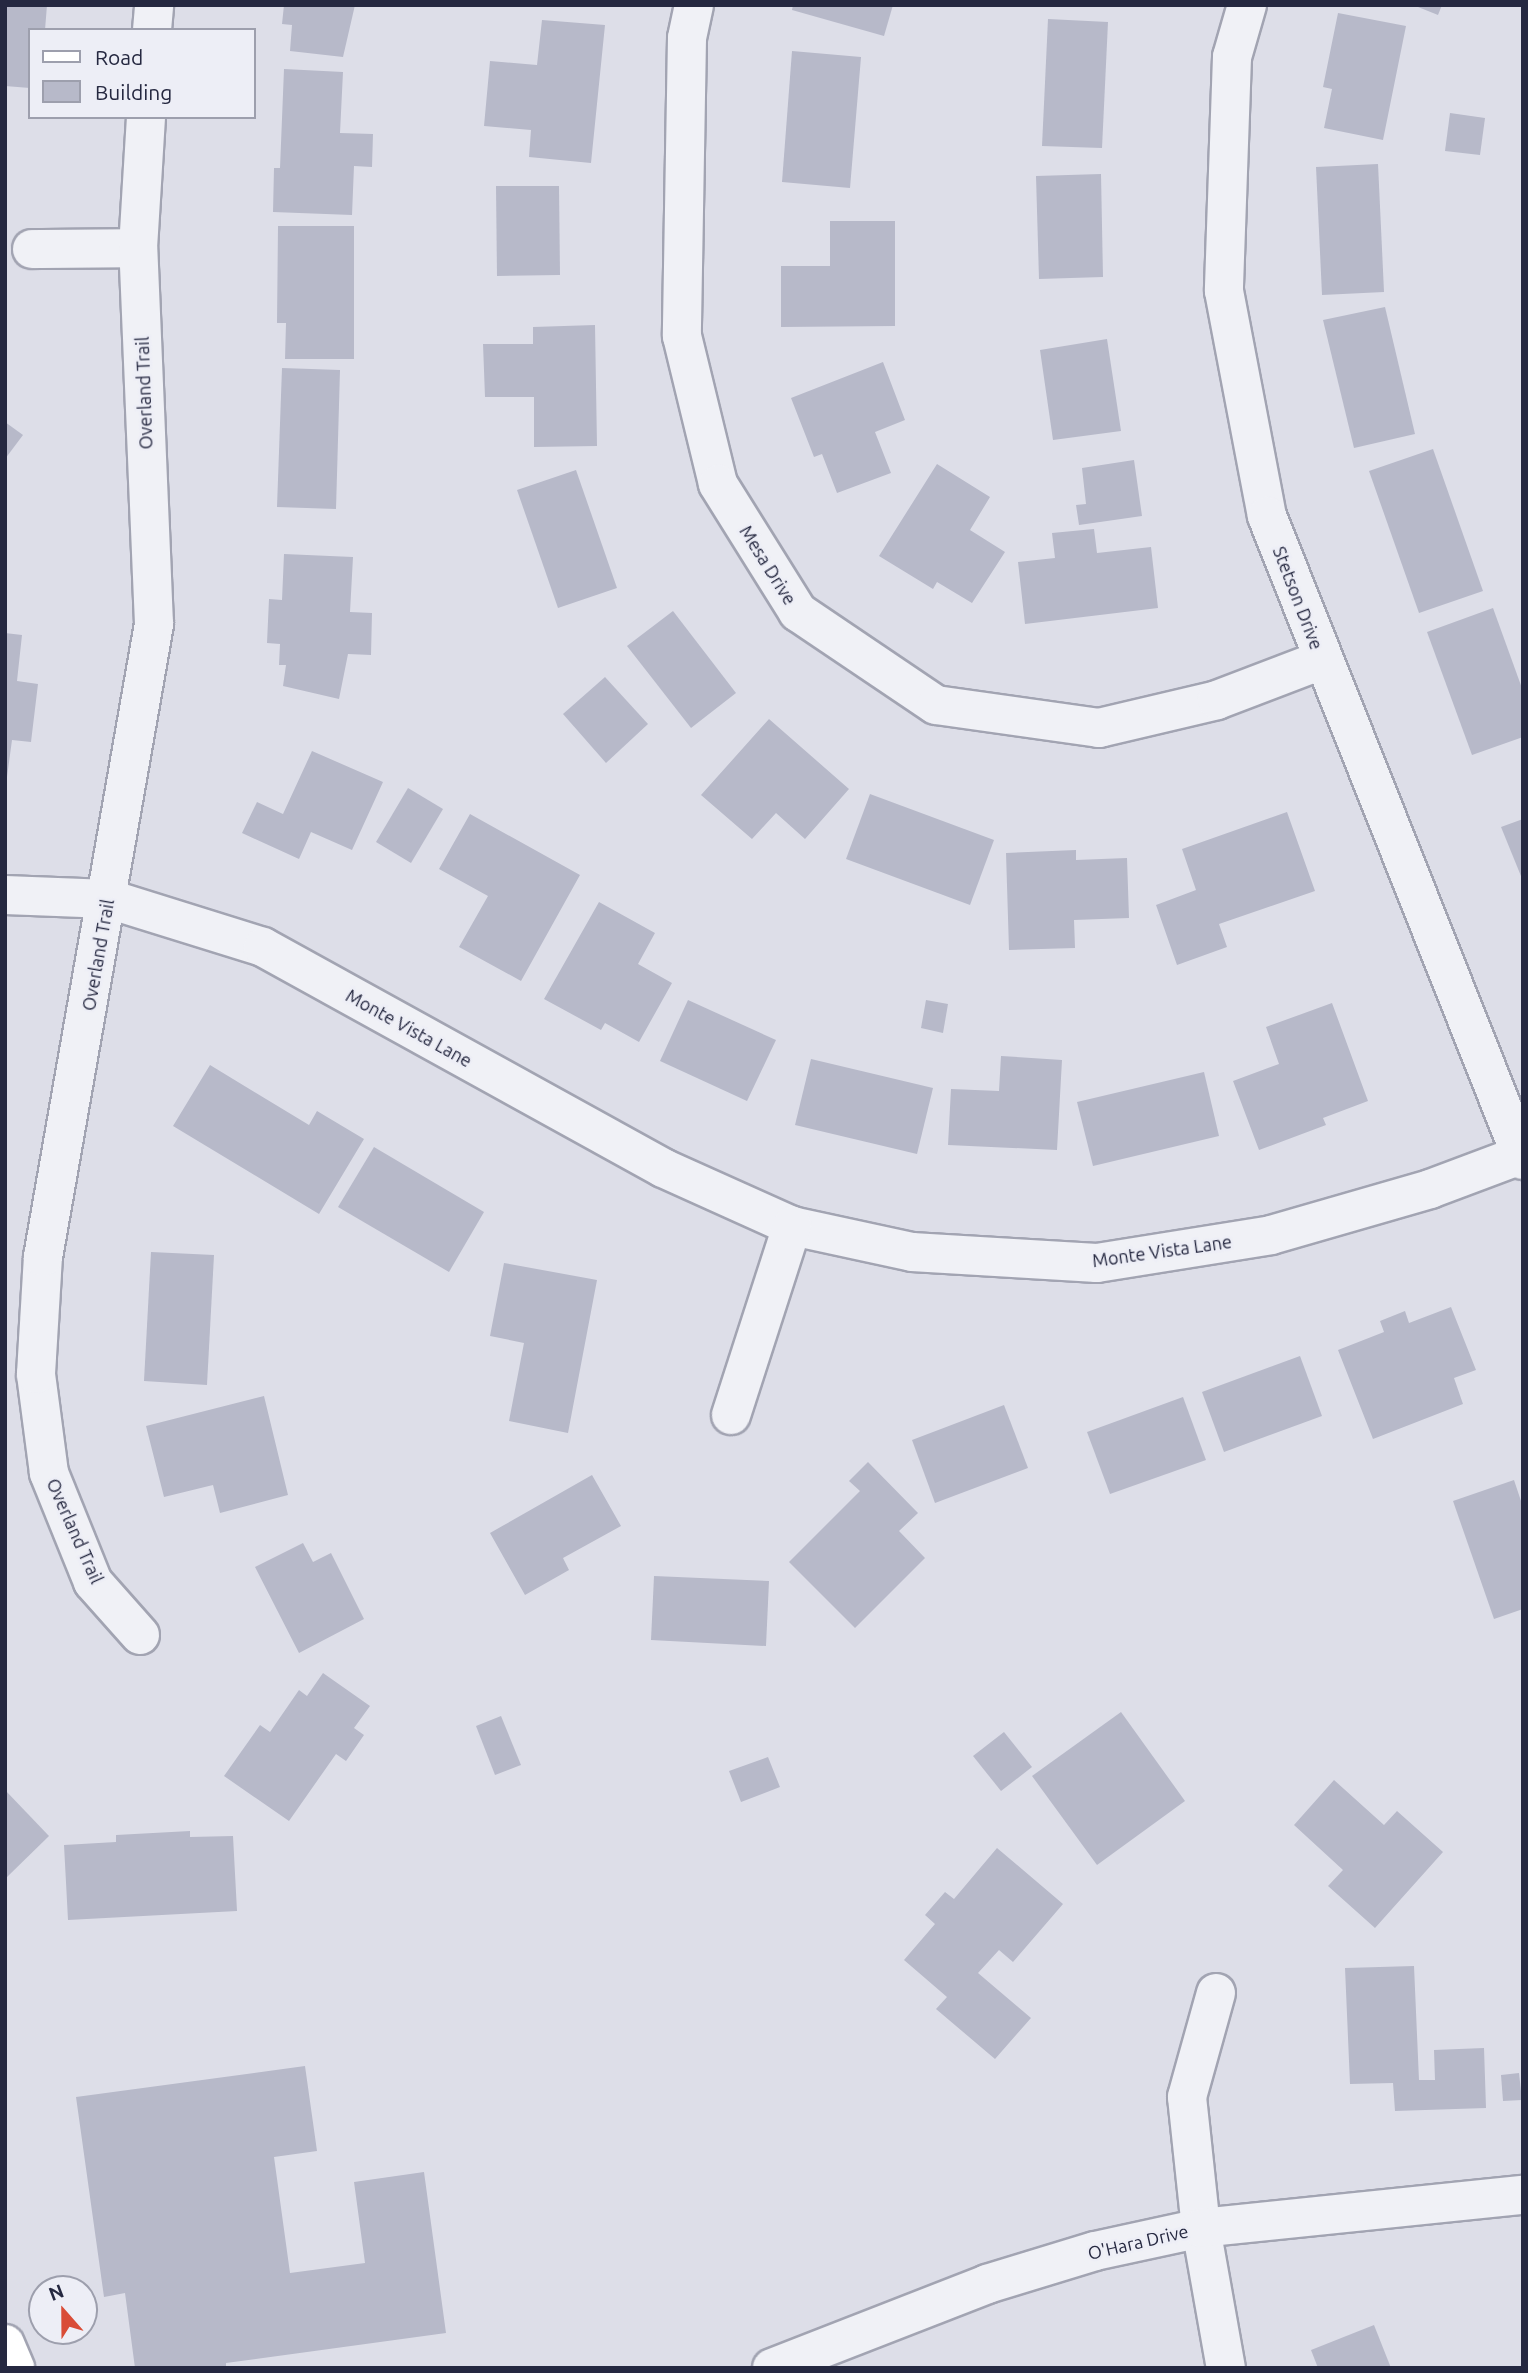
<!DOCTYPE html>
<html>
<head>
<meta charset="utf-8">
<style>
	body { margin:0 }
	#map { position:relative; width:1528px; height:2373px; overflow:hidden; background:#dddee8; font-family:Ubuntu,sans-serif }
	div>[style] { position:absolute }
	[style*='--x'] { left:calc(var(--x)*1px); top:calc(var(--y)*1px); width:calc(var(--w)*1px); rotate:calc(var(--a)*1deg) }
	.building>* { inset:0; background:#b7b9c9 }
	.roads { filter:drop-shadow(2px 0 #a2a4b2) drop-shadow(-2px 0 #a2a4b2) drop-shadow(0 2px #a2a4b2) drop-shadow(0 -2px #a2a4b2) }
	.street>* { height:38px; margin:-19px; padding:0 19px; transform-origin:19px; border-radius:19px; background:#f0f1f6 }
	.secondary>* { height:38px; margin:-19px; padding:0 19px; transform-origin:19px; border-radius:19px; background:#fff }
	span { translate:-50% -50%; white-space:nowrap; text-align:center; line-height:1.15; -webkit-text-stroke:5px #edeef6; paint-order:stroke }
	.street-label { font-size:18px; color:#252840 }
	.frame { position:absolute; inset:0; border:7px solid #252840; pointer-events:none }
	.legend { position:absolute; left:28px; top:28px; width:228px; height:91px; box-sizing:border-box; background:#edeef6; border:2px solid #9d9fad; margin:0; padding:9px 12px; list-style:none; font-size:21px; color:#252840 }
	.legend li { display:flex; align-items:center; gap:14px; height:35px }
	.legend b { width:35px; border:2px solid #9d9fad }
	.north { position:absolute; left:28px; top:2275px; width:70px; height:70px; box-sizing:border-box; background:#edeef6; border:2px solid #9d9fad; border-radius:50%; rotate:339deg; font-size:19px; font-weight:700; line-height:28px; text-align:center; color:#252840 }
	.north::after { content:''; display:block; margin:auto; width:24px; height:32px; background:#d94c37; clip-path:polygon(50% 0,100% 100%,50% 72%,0 100%) }
</style>
</head>
<body>
<div id="map">
	<div class="building">
		<i style="clip-path:polygon(5px 5px,47px 5px,45px 30px,30px 30px,30px 88px,5px 86px)"></i>
		<i style="clip-path:polygon(284px 5px,355px 5px,343px 57px,290px 51px,292px 25px,282px 24px)"></i>
		<i style="clip-path:polygon(793px 5px,893px 5px,884px 36px,792px 10px)"></i>
		<i style="clip-path:polygon(1413px 5px,1442px 5px,1438px 15px)"></i>
		<i style="clip-path:polygon(1338px 13px,1406px 26px,1383px 140px,1324px 128px,1332px 89px,1323px 87px)"></i>
		<i style="clip-path:polygon(1048px 19px,1108px 22px,1102px 148px,1042px 146px)"></i>
		<i style="clip-path:polygon(542px 20px,605px 25px,591px 163px,529px 157px,531px 130px,484px 126px,490px 61px,537px 65px)"></i>
		<i style="clip-path:polygon(792px 51px,861px 57px,850px 188px,782px 182px)"></i>
		<i style="clip-path:polygon(284px 69px,343px 72px,340px 133px,373px 134px,372px 167px,354px 166px,352px 215px,273px 212px,274px 168px,280px 168px)"></i>
		<i style="clip-path:polygon(1450px 113px,1485px 118px,1480px 155px,1445px 151px)"></i>
		<i style="clip-path:polygon(1378px 164px,1384px 292px,1322px 295px,1316px 167px)"></i>
		<i style="clip-path:polygon(1101px 174px,1103px 277px,1039px 279px,1036px 176px)"></i>
		<i style="clip-path:polygon(496px 186px,559px 186px,560px 275px,497px 276px)"></i>
		<i style="clip-path:polygon(830px 221px,895px 221px,895px 326px,781px 327px,781px 266px,830px 266px)"></i>
		<i style="clip-path:polygon(278px 226px,354px 226px,354px 359px,285px 359px,286px 323px,277px 323px)"></i>
		<i style="clip-path:polygon(1385px 307px,1415px 434px,1354px 448px,1323px 320px)"></i>
		<i style="clip-path:polygon(595px 325px,597px 446px,534px 447px,534px 397px,485px 397px,483px 344px,533px 344px,533px 327px)"></i>
		<i style="clip-path:polygon(1107px 339px,1121px 431px,1053px 440px,1040px 350px)"></i>
		<i style="clip-path:polygon(883px 362px,905px 420px,875px 432px,891px 473px,837px 493px,822px 454px,814px 457px,791px 398px)"></i>
		<i style="clip-path:polygon(282px 368px,340px 370px,336px 509px,277px 507px)"></i>
		<i style="clip-path:polygon(5px 422px,23px 435px,5px 459px)"></i>
		<i style="clip-path:polygon(1433px 449px,1483px 591px,1419px 613px,1369px 471px)"></i>
		<i style="clip-path:polygon(1134px 460px,1142px 516px,1079px 525px,1076px 505px,1086px 504px,1082px 468px)"></i>
		<i style="clip-path:polygon(937px 464px,990px 497px,970px 530px,1005px 552px,972px 603px,937px 582px,933px 589px,879px 556px)"></i>
		<i style="clip-path:polygon(576px 470px,617px 588px,558px 608px,517px 490px)"></i>
		<i style="clip-path:polygon(1094px 529px,1097px 553px,1151px 547px,1158px 608px,1025px 624px,1018px 562px,1055px 558px,1052px 533px)"></i>
		<i style="clip-path:polygon(284px 554px,353px 557px,350px 612px,372px 613px,371px 655px,348px 654px,339px 699px,283px 686px,286px 665px,279px 665px,280px 644px,267px 643px,269px 599px,282px 600px)"></i>
		<i style="clip-path:polygon(1493px 608px,1523px 691px,1523px 737px,1472px 755px,1427px 632px)"></i>
		<i style="clip-path:polygon(673px 611px,736px 693px,691px 728px,627px 646px)"></i>
		<i style="clip-path:polygon(5px 633px,22px 635px,17px 681px,38px 684px,31px 742px,12px 740px,7px 777px)"></i>
		<i style="clip-path:polygon(605px 677px,648px 724px,606px 763px,563px 714px)"></i>
		<i style="clip-path:polygon(769px 719px,849px 789px,805px 839px,776px 813px,752px 839px,701px 795px)"></i>
		<i style="clip-path:polygon(312px 751px,383px 782px,352px 850px,311px 832px,299px 859px,242px 833px,257px 802px,283px 814px)"></i>
		<i style="clip-path:polygon(408px 788px,443px 809px,411px 863px,376px 842px)"></i>
		<i style="clip-path:polygon(870px 794px,994px 840px,970px 905px,846px 859px)"></i>
		<i style="clip-path:polygon(1287px 812px,1315px 891px,1219px 924px,1227px 947px,1177px 965px,1156px 905px,1196px 890px,1182px 849px)"></i>
		<i style="clip-path:polygon(470px 814px,580px 875px,521px 981px,459px 947px,488px 896px,439px 869px)"></i>
		<i style="clip-path:polygon(1523px 819px,1523px 881px,1501px 827px)"></i>
		<i style="clip-path:polygon(1076px 850px,1076px 860px,1127px 858px,1129px 918px,1074px 920px,1075px 948px,1009px 950px,1006px 853px)"></i>
		<i style="clip-path:polygon(599px 902px,655px 933px,638px 964px,672px 983px,639px 1042px,605px 1023px,601px 1030px,544px 999px)"></i>
		<i style="clip-path:polygon(688px 1000px,776px 1040px,747px 1101px,660px 1061px)"></i>
		<i style="clip-path:polygon(926px 1000px,948px 1004px,943px 1033px,921px 1028px)"></i>
		<i style="clip-path:polygon(1332px 1003px,1368px 1101px,1323px 1118px,1326px 1125px,1259px 1150px,1233px 1081px,1279px 1064px,1266px 1027px)"></i>
		<i style="clip-path:polygon(1001px 1056px,1062px 1060px,1057px 1150px,948px 1145px,951px 1089px,999px 1091px)"></i>
		<i style="clip-path:polygon(811px 1059px,933px 1088px,917px 1154px,795px 1125px)"></i>
		<i style="clip-path:polygon(210px 1065px,309px 1125px,317px 1111px,364px 1139px,319px 1214px,173px 1126px)"></i>
		<i style="clip-path:polygon(1204px 1072px,1219px 1136px,1093px 1166px,1077px 1102px)"></i>
		<i style="clip-path:polygon(374px 1147px,484px 1212px,449px 1272px,338px 1207px)"></i>
		<i style="clip-path:polygon(151px 1252px,214px 1255px,207px 1385px,144px 1381px)"></i>
		<i style="clip-path:polygon(504px 1263px,597px 1280px,568px 1433px,509px 1421px,524px 1343px,490px 1336px)"></i>
		<i style="clip-path:polygon(1451px 1307px,1476px 1370px,1454px 1378px,1463px 1404px,1373px 1439px,1338px 1350px,1384px 1332px,1380px 1321px,1405px 1311px,1409px 1323px)"></i>
		<i style="clip-path:polygon(1300px 1356px,1322px 1416px,1224px 1452px,1202px 1392px)"></i>
		<i style="clip-path:polygon(264px 1396px,288px 1495px,220px 1513px,213px 1485px,164px 1497px,146px 1426px)"></i>
		<i style="clip-path:polygon(1183px 1397px,1206px 1460px,1110px 1494px,1087px 1432px)"></i>
		<i style="clip-path:polygon(1004px 1405px,1028px 1468px,935px 1503px,912px 1440px)"></i>
		<i style="clip-path:polygon(868px 1462px,918px 1513px,899px 1531px,925px 1558px,855px 1628px,789px 1562px,860px 1491px,849px 1481px)"></i>
		<i style="clip-path:polygon(592px 1475px,621px 1526px,563px 1558px,569px 1570px,525px 1595px,490px 1533px)"></i>
		<i style="clip-path:polygon(1514px 1480px,1523px 1507px,1523px 1609px,1494px 1619px,1453px 1501px)"></i>
		<i style="clip-path:polygon(303px 1543px,313px 1562px,331px 1553px,364px 1619px,299px 1653px,255px 1567px)"></i>
		<i style="clip-path:polygon(654px 1576px,769px 1581px,766px 1646px,651px 1640px)"></i>
		<i style="clip-path:polygon(323px 1673px,370px 1706px,354px 1728px,364px 1735px,346px 1761px,336px 1754px,289px 1821px,224px 1776px,260px 1725px,270px 1732px,299px 1690px,307px 1696px)"></i>
		<i style="clip-path:polygon(1121px 1712px,1185px 1801px,1097px 1865px,1032px 1776px)"></i>
		<i style="clip-path:polygon(501px 1716px,521px 1765px,495px 1775px,476px 1726px)"></i>
		<i style="clip-path:polygon(1004px 1732px,1032px 1767px,1001px 1791px,973px 1756px)"></i>
		<i style="clip-path:polygon(768px 1757px,780px 1787px,741px 1802px,729px 1771px)"></i>
		<i style="clip-path:polygon(1334px 1780px,1384px 1825px,1397px 1811px,1443px 1852px,1375px 1928px,1328px 1886px,1343px 1870px,1294px 1825px)"></i>
		<i style="clip-path:polygon(5px 1790px,49px 1836px,5px 1879px)"></i>
		<i style="clip-path:polygon(190px 1831px,190px 1837px,233px 1836px,237px 1911px,68px 1920px,64px 1845px,116px 1842px,116px 1835px)"></i>
		<i style="clip-path:polygon(997px 1848px,1063px 1904px,1013px 1962px,999px 1950px,978px 1973px,1031px 2018px,995px 2059px,936px 2009px,947px 1997px,904px 1960px,935px 1924px,925px 1915px,945px 1892px,954px 1899px)"></i>
		<i style="clip-path:polygon(1414px 1966px,1419px 2080px,1435px 2080px,1434px 2050px,1484px 2048px,1486px 2108px,1395px 2111px,1393px 2083px,1350px 2084px,1345px 1968px)"></i>
		<i style="clip-path:polygon(305px 2066px,317px 2151px,274px 2157px,290px 2273px,365px 2263px,354px 2182px,424px 2172px,446px 2333px,226px 2363px,226px 2368px,135px 2368px,125px 2293px,104px 2297px,76px 2097px)"></i>
		<i style="clip-path:polygon(1519px 2073px,1522px 2100px,1503px 2101px,1501px 2075px)"></i>
		<i style="clip-path:polygon(1374px 2325px,1391px 2368px,1318px 2368px,1311px 2350px)"></i>
	</div>
	<div class="roads">
		<div class="street">
			<i style="--x:694;--y:5;--w:34;--a:102"></i>
			<i style="--x:687;--y:38;--w:298;--a:91"></i>
			<i style="--x:682;--y:336;--w:152;--a:76.3"></i>
			<i style="--x:718;--y:484;--w:151;--a:58"></i>
			<i style="--x:798;--y:612;--w:166;--a:34"></i>
			<i style="--x:936;--y:705;--w:165;--a:8"></i>
			<i style="--x:1099;--y:728;--w:121;--a:-13.3"></i>
			<i style="--x:1217;--y:700;--w:112;--a:-20.9"></i>
			<i style="--x:1247;--y:5;--w:54;--a:106.1"></i>
			<i style="--x:1232;--y:57;--w:234;--a:92"></i>
			<i style="--x:1224;--y:291;--w:229;--a:79.2"></i>
			<i style="--x:1267;--y:516;--w:693;--a:68.32"></i>
			<i style="--x:152;--y:30;--w:25;--a:-85"></i>
			<i style="--x:32;--y:249;--w:106;--a:-0.5"></i>
			<i style="--x:5;--y:895;--w:104;--a:2.2"></i>
			<i style="--x:109;--y:899;--w:161;--a:17.3"></i>
			<i style="--x:263;--y:947;--w:457;--a:28.9"></i>
			<i style="--x:663;--y:1168;--w:141;--a:24.2"></i>
			<i style="--x:792;--y:1226;--w:123;--a:12.2"></i>
			<i style="--x:912;--y:1252;--w:185;--a:3.4"></i>
			<i style="--x:1097;--y:1263;--w:176;--a:-9.1"></i>
			<i style="--x:1271;--y:1235;--w:166;--a:-16.1"></i>
			<i style="--x:1430;--y:1189;--w:99;--a:-20.6"></i>
			<i style="--x:731;--y:1415;--w:199;--a:-72.1"></i>
			<i style="--x:140;--y:1635;--w:71;--a:-131.6"></i>
			<i style="--x:93;--y:1582;--w:118;--a:-112"></i>
			<i style="--x:49;--y:1473;--w:100;--a:-97.5"></i>
			<i style="--x:36;--y:1374;--w:117;--a:-86.6"></i>
			<i style="--x:43;--y:1257;--w:643;--a:-80.05"></i>
			<i style="--x:154;--y:624;--w:376;--a:-92.4"></i>
			<i style="--x:138;--y:248;--w:131;--a:-86.5"></i>
			<i style="--x:1216;--y:1993;--w:108;--a:105.6"></i>
			<i style="--x:1187;--y:2097;--w:132;--a:83.9"></i>
			<i style="--x:1201;--y:2228;--w:142;--a:79.9"></i>
			<i style="--x:772;--y:2368;--w:231;--a:-21.3"></i>
			<i style="--x:987;--y:2284;--w:113;--a:-17"></i>
			<i style="--x:1095;--y:2251;--w:108;--a:-12.2"></i>
			<i style="--x:1201;--y:2228;--w:324;--a:-5.9"></i>
		</div>
		<div class="secondary">
			<i style="--x:5;--y:2344;--w:26;--a:67"></i>
		</div>
	</div>
	<div class="street-label">
		<span style="left:144px;top:393px;rotate:-92deg">Overland Trail</span>
		<span style="left:768px;top:565px;rotate:58deg">Mesa Drive</span>
		<span style="left:1298px;top:598px;rotate:69deg">Stetson Drive</span>
		<span style="left:98px;top:955px;rotate:-80deg">Overland Trail</span>
		<span style="left:409px;top:1028px;rotate:29deg">Monte Vista Lane</span>
		<span style="left:1162px;top:1251px;rotate:-8deg">Monte Vista Lane</span>
		<span style="left:75px;top:1531px;rotate:66deg">Overland Trail</span>
		<span style="left:1138px;top:2242px;rotate:-13deg">O'Hara Drive</span>
	</div>
	<div class="frame"></div>
	<ul class="legend">
	<li><b style="height:9px;background:#fff"></b>Road</li>
	<li><b style="height:19px;background:#b7b9c9"></b>Building</li>
	</ul>
	<div class="north">N</div>
</div>
</body>
</html>
